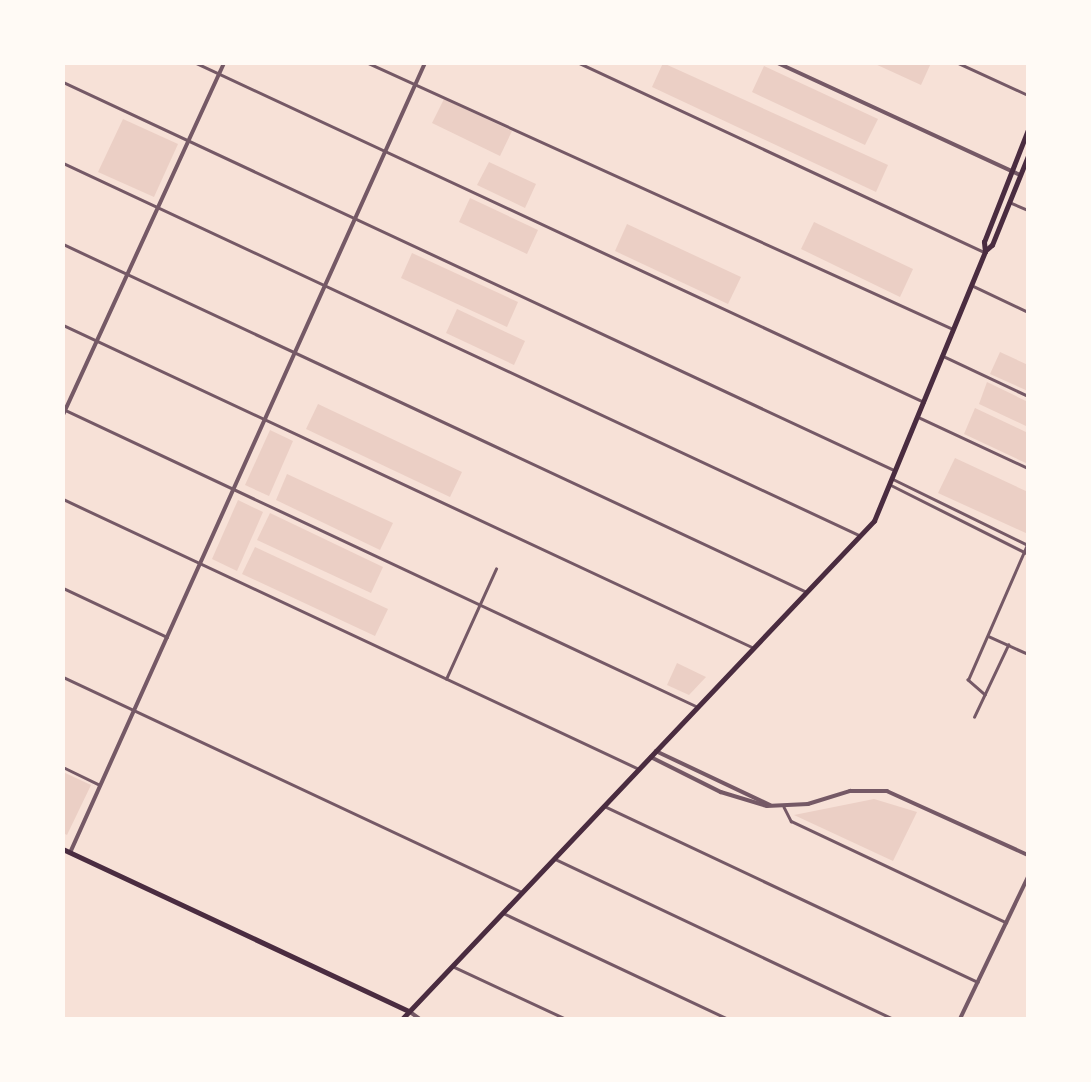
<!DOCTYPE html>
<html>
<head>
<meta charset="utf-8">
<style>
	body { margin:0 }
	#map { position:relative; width:1091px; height:1082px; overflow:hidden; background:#f7e1d7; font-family:"Exo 2",sans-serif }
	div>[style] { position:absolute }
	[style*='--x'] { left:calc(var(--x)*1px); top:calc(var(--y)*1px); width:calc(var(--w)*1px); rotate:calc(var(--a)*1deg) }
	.green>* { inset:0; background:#ebcfc5 }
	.minor>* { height:2.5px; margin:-1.25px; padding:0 1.25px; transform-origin:1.25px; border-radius:1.25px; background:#755966 }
	.tertiary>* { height:3.5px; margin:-1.75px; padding:0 1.75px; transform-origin:1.75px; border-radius:1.75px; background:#755966 }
	.secondary>* { height:4.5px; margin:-2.25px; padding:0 2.25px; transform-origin:2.25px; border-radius:2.25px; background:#4a2c40 }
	span { translate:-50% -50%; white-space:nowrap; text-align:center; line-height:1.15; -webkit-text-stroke:5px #fffaf5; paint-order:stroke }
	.frame { position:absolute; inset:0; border:65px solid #fffaf5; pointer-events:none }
</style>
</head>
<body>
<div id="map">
	<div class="green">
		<i style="clip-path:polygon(663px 63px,888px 165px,876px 192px,652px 87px)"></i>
		<i style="clip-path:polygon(873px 63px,931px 63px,921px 85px)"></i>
		<i style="clip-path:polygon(764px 66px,878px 119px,865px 145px,752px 92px)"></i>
		<i style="clip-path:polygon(444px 99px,512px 131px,500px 156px,432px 123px)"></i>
		<i style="clip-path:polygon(123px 119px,178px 144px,154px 197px,98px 172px)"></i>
		<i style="clip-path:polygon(489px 162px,536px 184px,525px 208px,477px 185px)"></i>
		<i style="clip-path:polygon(470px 198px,538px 230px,527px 254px,459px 222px)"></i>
		<i style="clip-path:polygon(814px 222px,913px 269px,900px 297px,801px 249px)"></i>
		<i style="clip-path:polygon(627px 224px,741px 277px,728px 304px,615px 251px)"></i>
		<i style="clip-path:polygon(412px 253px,518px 302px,507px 327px,401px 278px)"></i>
		<i style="clip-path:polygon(457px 309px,525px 341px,514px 365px,446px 333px)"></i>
		<i style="clip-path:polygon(1000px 352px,1028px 365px,1028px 391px,990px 374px)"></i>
		<i style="clip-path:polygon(987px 382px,1028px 402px,1028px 427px,979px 404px)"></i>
		<i style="clip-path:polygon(318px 404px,462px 472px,450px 497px,306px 429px)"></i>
		<i style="clip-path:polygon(975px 408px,1028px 433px,1028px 464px,964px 434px)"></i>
		<i style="clip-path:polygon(270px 430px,293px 441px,269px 496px,245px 485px)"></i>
		<i style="clip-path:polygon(955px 458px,1028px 492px,1028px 534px,938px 493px)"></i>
		<i style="clip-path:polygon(287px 474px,393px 523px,380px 550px,276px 500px)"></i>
		<i style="clip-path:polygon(238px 500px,263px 512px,237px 571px,212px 559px)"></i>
		<i style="clip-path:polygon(270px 513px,383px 567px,371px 593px,257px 540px)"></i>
		<i style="clip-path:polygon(255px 547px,388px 609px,375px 636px,242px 574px)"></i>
		<i style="clip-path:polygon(677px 663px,706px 677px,689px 695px,667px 685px)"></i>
		<i style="clip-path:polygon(63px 772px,91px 785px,67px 835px,63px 833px)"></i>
		<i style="clip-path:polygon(874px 799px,917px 812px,893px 861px,794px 815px)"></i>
	</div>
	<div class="minor">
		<i style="--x:196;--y:63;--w:803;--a:24.97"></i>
		<i style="--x:368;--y:63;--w:643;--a:24.45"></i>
		<i style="--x:579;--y:63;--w:448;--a:25"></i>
		<i style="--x:958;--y:63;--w:77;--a:24.6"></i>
		<i style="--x:63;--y:82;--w:917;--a:25.03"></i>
		<i style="--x:63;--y:163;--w:879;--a:25.05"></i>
		<i style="--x:1009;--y:202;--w:21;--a:23"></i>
		<i style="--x:63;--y:244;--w:821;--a:25.07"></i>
		<i style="--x:971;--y:285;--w:63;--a:25.3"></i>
		<i style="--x:63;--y:325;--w:763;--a:25.05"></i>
		<i style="--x:943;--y:356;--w:94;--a:25.2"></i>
		<i style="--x:63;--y:409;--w:701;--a:25.14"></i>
		<i style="--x:918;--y:417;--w:121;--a:24.9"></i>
		<i style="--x:893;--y:479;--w:150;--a:26.1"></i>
		<i style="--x:891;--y:485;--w:153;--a:26.7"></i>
		<i style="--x:63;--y:499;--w:636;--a:25.11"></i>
		<i style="--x:63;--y:588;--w:115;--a:25.2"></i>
		<i style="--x:988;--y:636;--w:44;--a:24.2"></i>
		<i style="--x:63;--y:677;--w:507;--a:25.1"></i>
		<i style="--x:446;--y:679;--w:121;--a:-65.6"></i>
		<i style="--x:985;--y:695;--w:23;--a:-139"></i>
		<i style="--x:968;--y:680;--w:147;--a:-66.4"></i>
		<i style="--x:974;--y:717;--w:80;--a:-64.7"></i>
		<i style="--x:63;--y:767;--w:41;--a:25.9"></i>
		<i style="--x:604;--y:806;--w:413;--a:25.2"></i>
		<i style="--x:784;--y:807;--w:16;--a:63"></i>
		<i style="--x:791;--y:821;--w:238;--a:25.2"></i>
		<i style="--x:555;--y:859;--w:375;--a:25.3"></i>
		<i style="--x:503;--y:913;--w:249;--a:25.2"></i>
		<i style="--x:452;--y:966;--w:126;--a:24.9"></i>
	</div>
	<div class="tertiary">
		<i style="--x:778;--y:63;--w:267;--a:24.8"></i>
		<i style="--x:63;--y:415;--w:387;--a:-65.4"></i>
		<i style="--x:656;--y:751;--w:126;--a:25.3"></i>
		<i style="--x:651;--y:757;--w:78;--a:26.6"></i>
		<i style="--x:721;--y:792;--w:48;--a:16.9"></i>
		<i style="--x:767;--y:806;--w:41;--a:-2.8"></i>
		<i style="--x:808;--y:804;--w:44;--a:-17.2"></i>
		<i style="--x:850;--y:791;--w:37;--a:0"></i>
		<i style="--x:887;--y:791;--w:155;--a:24.4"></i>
		<i style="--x:70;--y:853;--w:866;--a:-65.8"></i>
		<i style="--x:409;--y:1011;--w:14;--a:36"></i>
		<i style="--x:960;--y:1019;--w:157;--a:-64.4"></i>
	</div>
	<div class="secondary">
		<i style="--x:985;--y:251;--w:9;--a:-41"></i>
		<i style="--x:992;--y:245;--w:96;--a:-68"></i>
		<i style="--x:63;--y:849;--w:382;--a:25.1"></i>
		<i style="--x:402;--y:1019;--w:686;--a:-46.54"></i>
		<i style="--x:874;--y:521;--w:291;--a:-67.6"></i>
		<i style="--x:985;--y:252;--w:10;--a:-96"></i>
		<i style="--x:984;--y:242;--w:120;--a:-68.6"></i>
	</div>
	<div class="frame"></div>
</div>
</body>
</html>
